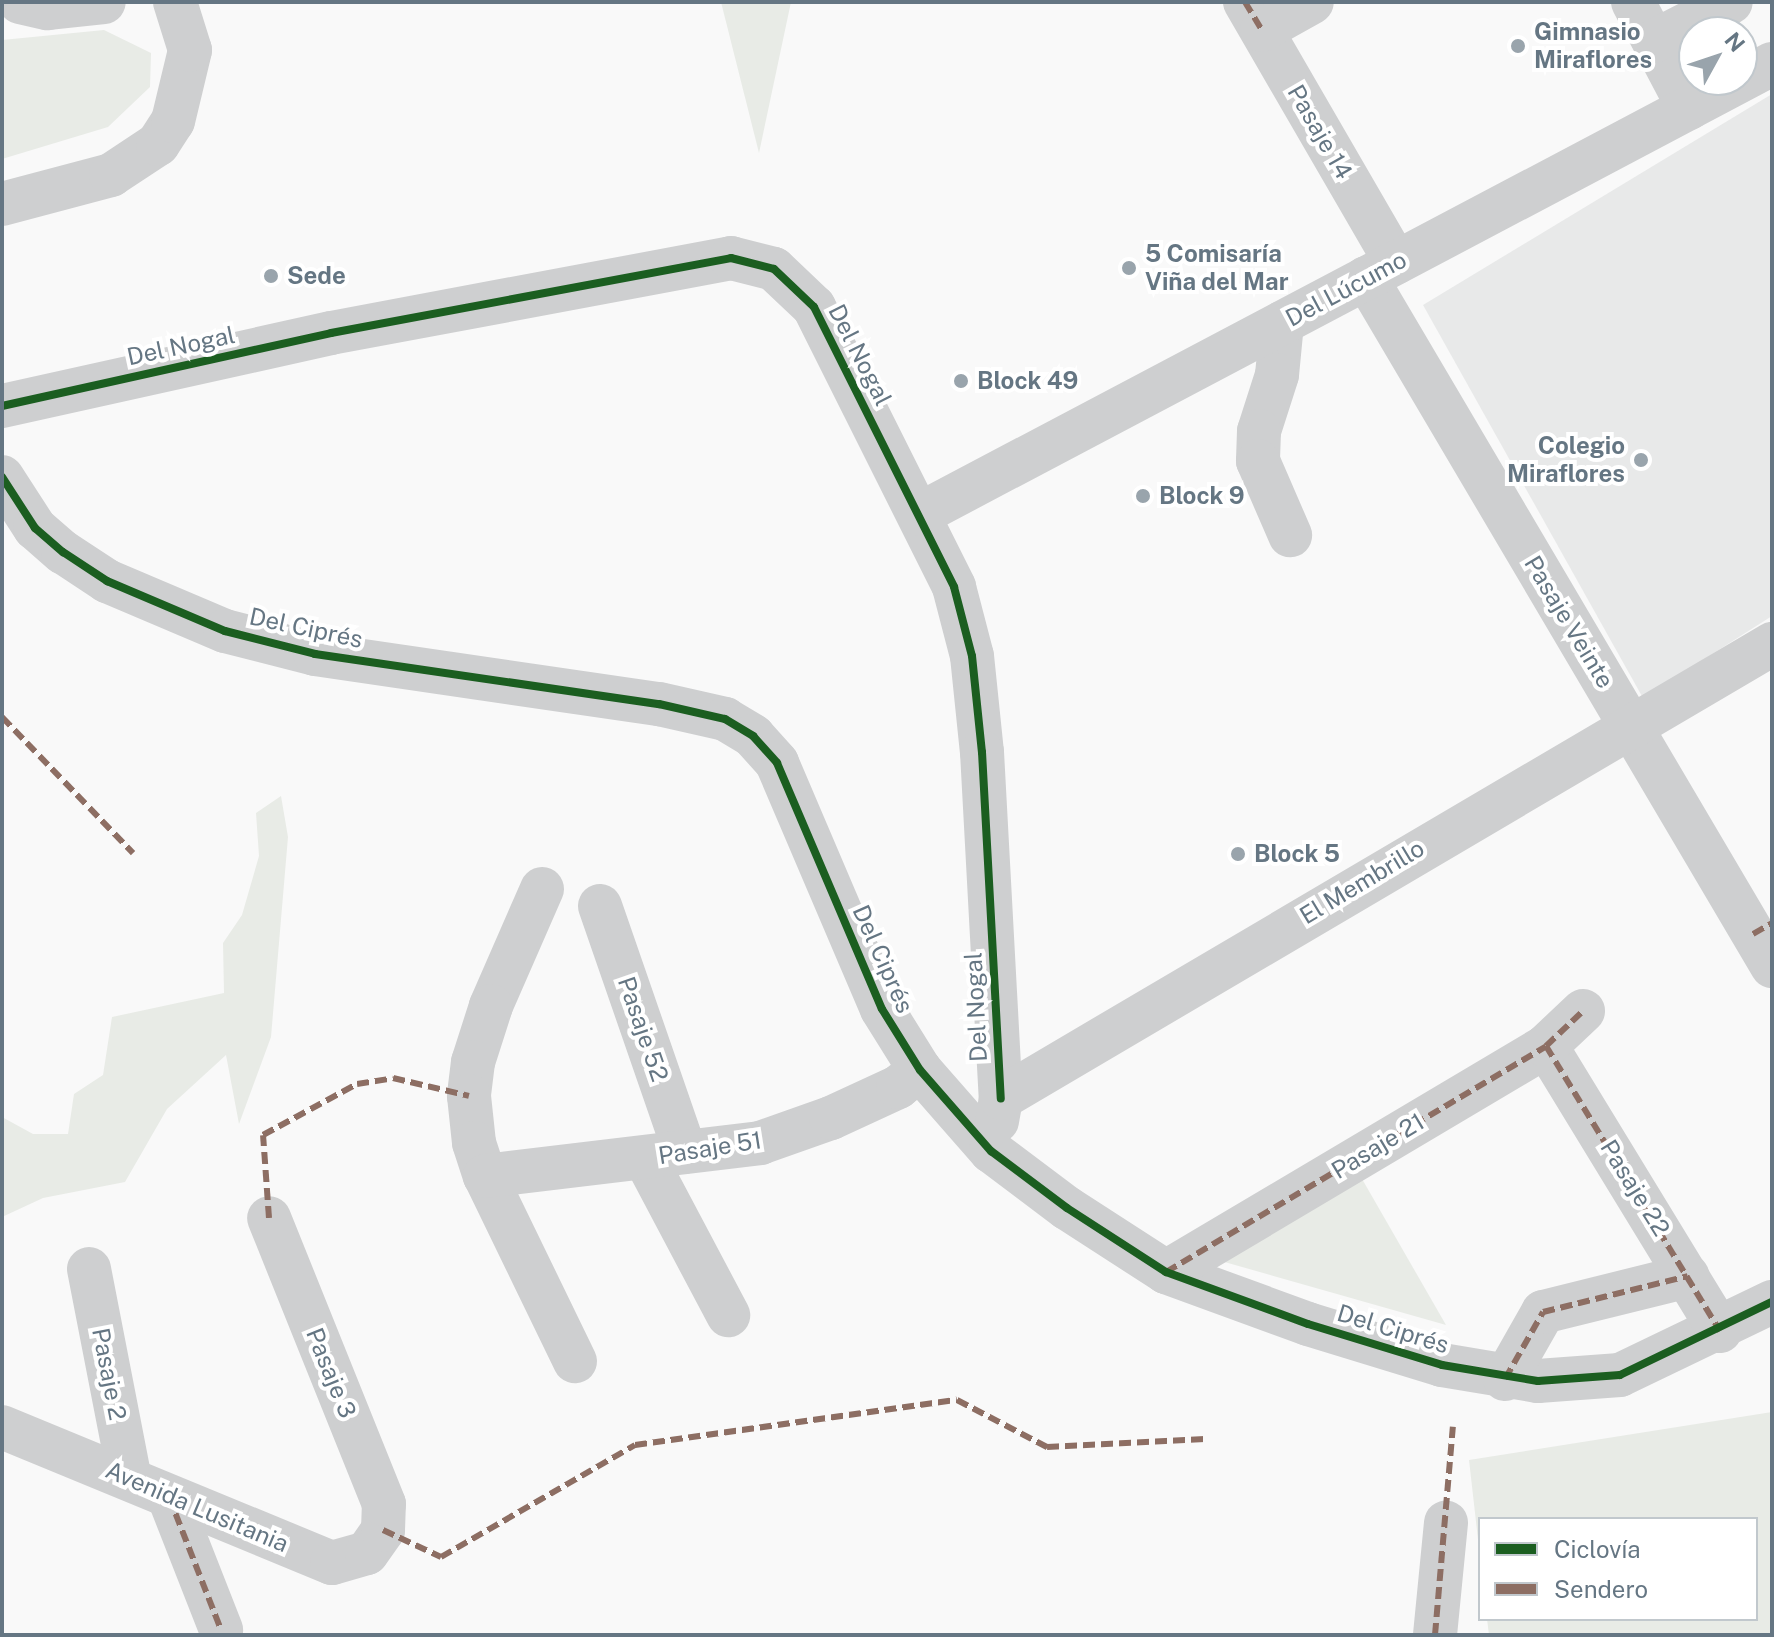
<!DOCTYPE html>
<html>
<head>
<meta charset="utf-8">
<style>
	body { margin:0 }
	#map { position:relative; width:1774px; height:1637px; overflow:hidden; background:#f9f9f9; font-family:"Public Sans",sans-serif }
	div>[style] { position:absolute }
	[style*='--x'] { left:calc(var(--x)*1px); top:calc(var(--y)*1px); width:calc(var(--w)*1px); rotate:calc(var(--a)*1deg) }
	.built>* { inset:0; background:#e8e9e9 }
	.green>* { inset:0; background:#e8ebe6 }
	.minor>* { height:44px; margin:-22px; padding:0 22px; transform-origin:22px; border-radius:22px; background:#cecfd0 }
	.quiet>* { height:6px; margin-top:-3px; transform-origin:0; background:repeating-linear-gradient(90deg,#8d6e63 0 12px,transparent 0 18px) }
	.cycleway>* { height:8px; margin:-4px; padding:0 4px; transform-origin:4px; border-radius:4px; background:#1b5e20 }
	.dots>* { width:22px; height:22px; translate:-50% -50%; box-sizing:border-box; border:4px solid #fff; border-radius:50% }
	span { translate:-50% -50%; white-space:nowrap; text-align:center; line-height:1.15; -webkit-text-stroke:8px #fff; paint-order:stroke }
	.poi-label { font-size:24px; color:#657683; font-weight:700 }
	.left { translate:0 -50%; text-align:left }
	.right { translate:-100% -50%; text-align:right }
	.street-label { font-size:24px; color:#657683 }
	.frame { position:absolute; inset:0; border:4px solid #657683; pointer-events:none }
	.legend { position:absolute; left:1478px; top:1517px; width:280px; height:104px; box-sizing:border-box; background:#fff; border:2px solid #c1c8cd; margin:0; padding:10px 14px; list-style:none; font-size:24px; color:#657683 }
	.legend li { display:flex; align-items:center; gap:16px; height:40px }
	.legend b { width:40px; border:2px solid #c1c8cd }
	.north { position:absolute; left:1678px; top:16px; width:80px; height:80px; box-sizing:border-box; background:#fff; border:2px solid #c1c8cd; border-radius:50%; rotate:50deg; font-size:22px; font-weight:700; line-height:32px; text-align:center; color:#657683 }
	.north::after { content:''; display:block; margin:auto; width:28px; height:36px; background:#99a4ac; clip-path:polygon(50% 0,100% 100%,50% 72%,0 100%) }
</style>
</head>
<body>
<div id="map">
	<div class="built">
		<i style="clip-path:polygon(1772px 94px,1772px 616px,1643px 698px,1423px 305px)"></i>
	</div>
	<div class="green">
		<i style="clip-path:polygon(721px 2px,791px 2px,759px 153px)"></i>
		<i style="clip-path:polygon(104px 30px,151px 53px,150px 87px,108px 127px,2px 159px,2px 40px)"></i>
		<i style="clip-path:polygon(281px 796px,288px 837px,271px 1037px,239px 1124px,226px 1055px,167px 1109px,125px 1182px,43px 1198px,2px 1217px,2px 1117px,33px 1134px,68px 1134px,74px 1094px,103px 1075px,112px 1017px,224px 993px,223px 943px,242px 915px,259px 856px,256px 813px)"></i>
		<i style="clip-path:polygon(1354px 1165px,1446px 1325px,1207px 1257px)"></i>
		<i style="clip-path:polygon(1772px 1412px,1772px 1635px,1489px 1635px,1487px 1619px,1756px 1619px,1756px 1519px,1480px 1519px,1480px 1557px,1469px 1460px)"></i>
	</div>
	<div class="minor">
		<i style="--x:20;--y:2;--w:28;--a:13"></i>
		<i style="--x:47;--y:8;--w:57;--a:-6"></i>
		<i style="--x:1245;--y:2;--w:301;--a:59.9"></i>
		<i style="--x:1633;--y:2;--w:120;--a:62.2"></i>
		<i style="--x:1262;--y:30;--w:57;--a:-29.2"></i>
		<i style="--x:1654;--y:41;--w:86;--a:-26.9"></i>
		<i style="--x:2;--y:204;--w:113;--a:-14.9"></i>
		<i style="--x:111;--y:175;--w:56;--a:-33.4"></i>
		<i style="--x:158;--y:144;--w:27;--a:-57"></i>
		<i style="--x:173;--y:121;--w:73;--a:-76.5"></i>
		<i style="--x:190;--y:50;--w:50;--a:-107.4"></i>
		<i style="--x:1366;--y:278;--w:799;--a:59.45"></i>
		<i style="--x:1282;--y:323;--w:52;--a:95.5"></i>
		<i style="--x:1277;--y:375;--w:59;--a:107.8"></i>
		<i style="--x:1259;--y:431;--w:30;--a:92"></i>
		<i style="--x:1258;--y:461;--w:81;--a:66.6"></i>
		<i style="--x:2;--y:406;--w:337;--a:-12.5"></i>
		<i style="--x:331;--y:333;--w:407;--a:-10.6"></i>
		<i style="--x:731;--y:258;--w:44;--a:14.3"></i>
		<i style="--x:774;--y:269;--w:55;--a:43.5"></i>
		<i style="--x:814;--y:307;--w:313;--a:63.4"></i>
		<i style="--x:954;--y:587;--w:71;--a:75.4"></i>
		<i style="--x:972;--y:656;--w:97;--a:84.1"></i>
		<i style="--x:982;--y:752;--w:347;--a:86.9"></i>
		<i style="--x:2;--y:477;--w:61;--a:57.1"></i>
		<i style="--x:35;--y:528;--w:37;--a:41"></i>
		<i style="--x:63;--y:552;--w:53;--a:33.4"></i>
		<i style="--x:107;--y:581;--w:128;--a:23"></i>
		<i style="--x:225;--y:631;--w:93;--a:14.3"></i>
		<i style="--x:315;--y:654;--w:348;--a:8.3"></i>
		<i style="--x:659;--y:704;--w:68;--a:12.8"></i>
		<i style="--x:725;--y:719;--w:33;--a:31"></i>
		<i style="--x:753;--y:736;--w:36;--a:48"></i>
		<i style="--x:777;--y:763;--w:267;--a:66.9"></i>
		<i style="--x:882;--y:1009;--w:72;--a:58.1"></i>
		<i style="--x:920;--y:1070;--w:108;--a:48.8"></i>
		<i style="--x:991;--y:1151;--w:95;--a:36.9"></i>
		<i style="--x:1067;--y:1208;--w:118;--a:32.9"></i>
		<i style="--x:1166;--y:1272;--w:151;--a:20.1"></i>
		<i style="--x:1308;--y:1324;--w:140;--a:17"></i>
		<i style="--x:1442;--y:1365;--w:97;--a:9.5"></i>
		<i style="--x:1538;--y:1381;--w:82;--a:-4.2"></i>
		<i style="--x:1620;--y:1375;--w:169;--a:-25.7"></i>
		<i style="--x:920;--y:514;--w:964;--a:-27.84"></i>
		<i style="--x:542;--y:889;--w:128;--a:113.6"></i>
		<i style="--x:491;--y:1006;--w:59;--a:107.8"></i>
		<i style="--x:473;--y:1062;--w:34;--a:97"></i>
		<i style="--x:469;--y:1096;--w:47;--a:83.9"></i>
		<i style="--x:474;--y:1143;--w:35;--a:72"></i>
		<i style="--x:485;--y:1176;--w:206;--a:64.1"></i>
		<i style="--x:600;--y:906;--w:260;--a:70.9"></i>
		<i style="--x:1546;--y:1046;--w:334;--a:58.6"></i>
		<i style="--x:997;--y:1121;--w:23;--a:-80"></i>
		<i style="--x:1001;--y:1098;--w:895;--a:-30.49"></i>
		<i style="--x:645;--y:1158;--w:178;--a:62.1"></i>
		<i style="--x:485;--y:1176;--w:277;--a:-6.8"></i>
		<i style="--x:760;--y:1143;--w:75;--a:-19.4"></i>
		<i style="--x:831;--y:1118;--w:74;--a:-24.8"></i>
		<i style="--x:898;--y:1087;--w:28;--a:-38"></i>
		<i style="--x:89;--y:1269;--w:214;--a:79"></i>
		<i style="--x:1166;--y:1272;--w:442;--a:-30.7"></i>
		<i style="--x:1546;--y:1046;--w:51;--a:-43.4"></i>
		<i style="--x:1505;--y:1379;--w:77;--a:-60.4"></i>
		<i style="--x:1543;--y:1312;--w:149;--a:-13.9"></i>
		<i style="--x:2;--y:1427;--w:357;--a:22.4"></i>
		<i style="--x:332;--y:1563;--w:36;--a:-16"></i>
		<i style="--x:367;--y:1553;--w:28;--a:-55"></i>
		<i style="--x:383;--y:1530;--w:26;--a:-88"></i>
		<i style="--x:384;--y:1504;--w:308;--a:-111.9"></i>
		<i style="--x:169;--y:1497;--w:143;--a:68.6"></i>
		<i style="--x:1435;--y:1635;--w:113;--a:-84.4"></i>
	</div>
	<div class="quiet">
		<i style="--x:1245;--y:2;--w:33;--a:59"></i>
		<i style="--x:2;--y:717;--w:189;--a:46.1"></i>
		<i style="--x:1753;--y:934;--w:22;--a:-30"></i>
		<i style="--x:1546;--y:1046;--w:334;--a:58.6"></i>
		<i style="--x:269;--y:1218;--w:83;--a:-94.1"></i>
		<i style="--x:263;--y:1135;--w:107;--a:-28.5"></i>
		<i style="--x:357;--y:1084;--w:36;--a:-9"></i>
		<i style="--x:393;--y:1078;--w:78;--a:13.3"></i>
		<i style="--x:1166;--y:1272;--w:442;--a:-30.7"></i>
		<i style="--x:1546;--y:1046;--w:51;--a:-43.4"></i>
		<i style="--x:1505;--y:1379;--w:77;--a:-60.4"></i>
		<i style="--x:1543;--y:1312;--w:149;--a:-13.9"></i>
		<i style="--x:169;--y:1497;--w:143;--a:68.6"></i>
		<i style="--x:383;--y:1530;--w:64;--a:25"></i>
		<i style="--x:441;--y:1557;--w:224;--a:-30"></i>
		<i style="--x:635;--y:1445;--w:325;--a:-8"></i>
		<i style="--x:957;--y:1400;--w:102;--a:27.6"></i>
		<i style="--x:1047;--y:1447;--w:158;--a:-2.9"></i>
		<i style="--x:1435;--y:1635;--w:209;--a:-85.1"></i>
	</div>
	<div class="cycleway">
		<i style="--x:2;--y:406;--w:337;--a:-12.5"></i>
		<i style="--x:331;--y:333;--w:407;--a:-10.6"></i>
		<i style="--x:731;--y:258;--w:44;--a:14.3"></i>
		<i style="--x:774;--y:269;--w:55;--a:43.5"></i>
		<i style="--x:814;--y:307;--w:313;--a:63.4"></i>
		<i style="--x:954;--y:587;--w:71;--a:75.4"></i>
		<i style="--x:972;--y:656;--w:97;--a:84.1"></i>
		<i style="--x:982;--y:752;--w:347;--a:86.9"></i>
		<i style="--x:2;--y:477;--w:61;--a:57.1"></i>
		<i style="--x:35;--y:528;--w:37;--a:41"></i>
		<i style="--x:63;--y:552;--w:53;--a:33.4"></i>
		<i style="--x:107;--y:581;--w:128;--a:23"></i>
		<i style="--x:225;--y:631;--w:93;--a:14.3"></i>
		<i style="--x:315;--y:654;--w:348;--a:8.3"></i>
		<i style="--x:659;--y:704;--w:68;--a:12.8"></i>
		<i style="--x:725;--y:719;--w:33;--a:31"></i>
		<i style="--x:753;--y:736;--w:36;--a:48"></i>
		<i style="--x:777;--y:763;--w:267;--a:66.9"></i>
		<i style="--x:882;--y:1009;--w:72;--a:58.1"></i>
		<i style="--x:920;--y:1070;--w:108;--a:48.8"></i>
		<i style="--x:991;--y:1151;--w:95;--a:36.9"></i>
		<i style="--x:1067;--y:1208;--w:118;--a:32.9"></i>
		<i style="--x:1166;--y:1272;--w:151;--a:20.1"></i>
		<i style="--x:1308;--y:1324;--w:140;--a:17"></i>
		<i style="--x:1442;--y:1365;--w:97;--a:9.5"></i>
		<i style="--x:1538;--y:1381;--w:82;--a:-4.2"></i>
		<i style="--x:1620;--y:1375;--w:169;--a:-25.7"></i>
	</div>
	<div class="dots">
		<i style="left:1518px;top:46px;background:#99a4ac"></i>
		<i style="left:1129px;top:268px;background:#99a4ac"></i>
		<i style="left:271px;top:276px;background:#99a4ac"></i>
		<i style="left:961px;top:381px;background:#99a4ac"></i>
		<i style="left:1641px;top:460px;background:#99a4ac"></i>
		<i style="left:1143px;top:496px;background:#99a4ac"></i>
		<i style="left:1238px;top:854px;background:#99a4ac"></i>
	</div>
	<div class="poi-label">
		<span class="left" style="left:1534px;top:46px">Gimnasio<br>Miraflores</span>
		<span class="left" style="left:1145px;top:268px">5 Comisaría<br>Viña del Mar</span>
		<span class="left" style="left:287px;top:276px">Sede</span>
		<span class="left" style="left:977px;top:381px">Block 49</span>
		<span class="right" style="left:1625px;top:460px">Colegio<br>Miraflores</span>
		<span class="left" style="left:1159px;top:496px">Block 9</span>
		<span class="left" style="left:1254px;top:854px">Block 5</span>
	</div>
	<div class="street-label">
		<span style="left:1320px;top:132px;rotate:60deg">Pasaje 14</span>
		<span style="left:1346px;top:289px;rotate:-28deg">Del Lúcumo</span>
		<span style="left:181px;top:346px;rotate:-12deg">Del Nogal</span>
		<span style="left:860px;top:355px;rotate:63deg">Del Nogal</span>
		<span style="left:1569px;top:622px;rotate:59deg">Pasaje Veinte</span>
		<span style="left:306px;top:628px;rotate:12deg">Del Ciprés</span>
		<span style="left:1362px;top:882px;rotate:-31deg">El Membrillo</span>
		<span style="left:883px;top:959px;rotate:66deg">Del Ciprés</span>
		<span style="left:976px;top:1007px;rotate:-93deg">Del Nogal</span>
		<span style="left:643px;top:1029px;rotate:71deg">Pasaje 52</span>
		<span style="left:1378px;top:1146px;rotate:-31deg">Pasaje 21</span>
		<span style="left:710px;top:1148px;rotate:-9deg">Pasaje 51</span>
		<span style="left:1635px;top:1188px;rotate:58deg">Pasaje 22</span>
		<span style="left:1393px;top:1329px;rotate:17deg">Del Ciprés</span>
		<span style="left:331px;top:1373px;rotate:68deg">Pasaje 3</span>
		<span style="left:109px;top:1374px;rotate:79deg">Pasaje 2</span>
		<span style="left:197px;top:1507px;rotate:23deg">Avenida Lusitania</span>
	</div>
	<div class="frame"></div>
	<ul class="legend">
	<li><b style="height:10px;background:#1b5e20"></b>Ciclovía</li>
	<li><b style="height:10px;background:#8d6e63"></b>Sendero</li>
	</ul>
	<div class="north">N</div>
</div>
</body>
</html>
